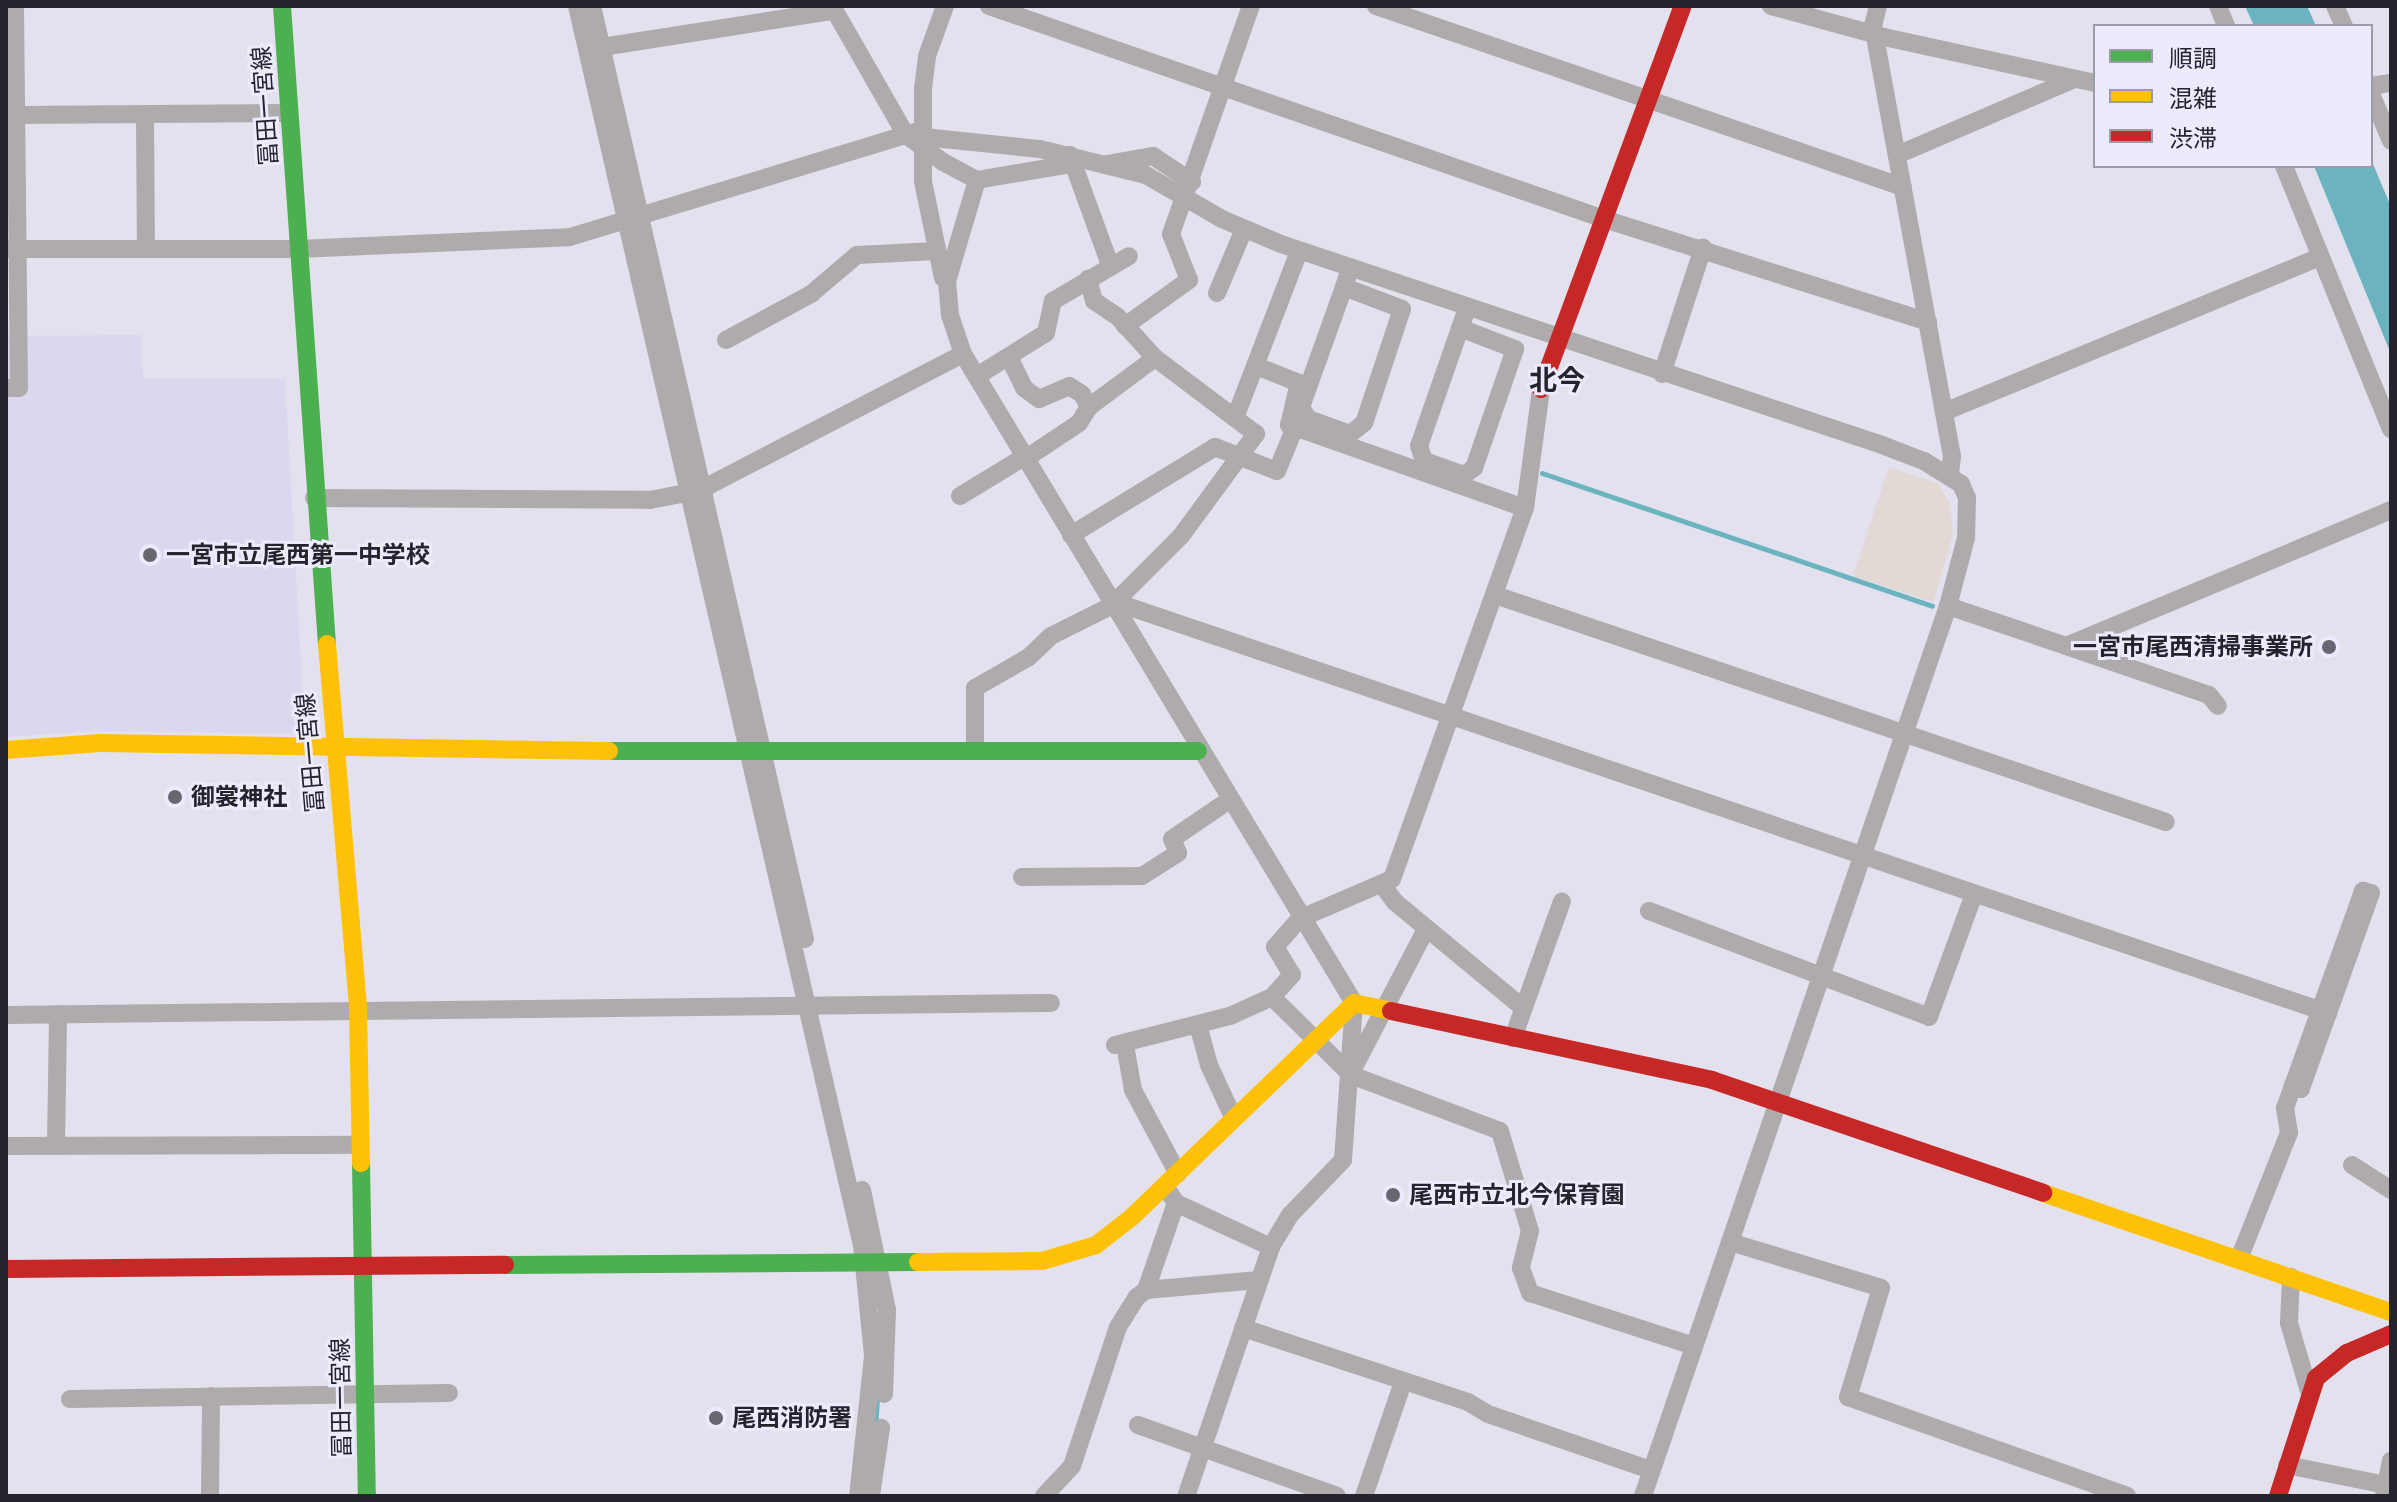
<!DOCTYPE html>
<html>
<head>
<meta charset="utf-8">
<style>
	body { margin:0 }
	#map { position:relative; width:2397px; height:1502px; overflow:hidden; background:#e3e1ee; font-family:Lora,"Noto Sans JP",serif }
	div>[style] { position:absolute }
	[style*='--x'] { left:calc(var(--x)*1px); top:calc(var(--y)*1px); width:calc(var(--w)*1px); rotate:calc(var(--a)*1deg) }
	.built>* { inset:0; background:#dad7ee }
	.industrial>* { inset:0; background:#e2d9d5 }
	.water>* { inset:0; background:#6bb3bf }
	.stream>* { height:5px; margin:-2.5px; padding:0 2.5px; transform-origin:2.5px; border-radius:2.5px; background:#6bb3bf }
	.street>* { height:18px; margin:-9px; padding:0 9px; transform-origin:9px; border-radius:9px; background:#afabad }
	.fast>* { height:18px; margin:-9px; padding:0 9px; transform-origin:9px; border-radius:9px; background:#4caf50 }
	.slow>* { height:18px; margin:-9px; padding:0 9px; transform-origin:9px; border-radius:9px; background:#ffc107 }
	.jam>* { height:18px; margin:-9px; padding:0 9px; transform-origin:9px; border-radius:9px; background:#c62828 }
	.dots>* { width:22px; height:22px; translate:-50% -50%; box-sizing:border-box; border:4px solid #eceafd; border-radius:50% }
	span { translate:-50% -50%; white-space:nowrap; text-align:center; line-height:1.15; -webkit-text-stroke:6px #eceafd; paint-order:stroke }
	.street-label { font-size:24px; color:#25242c }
	.poi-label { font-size:24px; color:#25242c; font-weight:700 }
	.left { translate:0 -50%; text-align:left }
	.right { translate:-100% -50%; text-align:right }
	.quarter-label { font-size:28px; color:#25242c; font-weight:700 }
	.frame { position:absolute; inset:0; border:8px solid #25242c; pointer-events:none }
	.legend { position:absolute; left:2093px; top:24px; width:280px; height:144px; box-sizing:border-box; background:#eceafd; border:2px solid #9c9ba9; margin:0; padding:10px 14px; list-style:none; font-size:24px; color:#25242c }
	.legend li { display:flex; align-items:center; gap:16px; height:40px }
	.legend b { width:40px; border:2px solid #9c9ba9 }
</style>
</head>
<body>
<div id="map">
	<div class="built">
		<i style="clip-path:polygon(141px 335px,143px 379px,285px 379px,305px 734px,98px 731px,6px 737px,8px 336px)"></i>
	</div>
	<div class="industrial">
		<i style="clip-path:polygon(1889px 467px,1939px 484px,1950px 504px,1953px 534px,1933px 602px,1853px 576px)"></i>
	</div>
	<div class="water">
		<i style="clip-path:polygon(2245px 6px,2307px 6px,2316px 26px,2254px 26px)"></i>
		<i style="clip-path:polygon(2371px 159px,2391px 207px,2391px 354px,2314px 166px,2371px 166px)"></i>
	</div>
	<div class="stream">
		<i style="--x:1542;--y:473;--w:412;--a:18.8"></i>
		<i style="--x:875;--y:1428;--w:30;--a:-86"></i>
	</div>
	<div class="street">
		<i style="--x:577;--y:6;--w:1271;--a:77.05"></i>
		<i style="--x:862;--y:1245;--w:112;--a:84.3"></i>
		<i style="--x:873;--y:1356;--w:141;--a:96.1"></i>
		<i style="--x:592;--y:6;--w:957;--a:77.14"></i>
		<i style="--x:832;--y:6;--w:149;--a:60.2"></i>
		<i style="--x:906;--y:135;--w:46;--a:36.1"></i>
		<i style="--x:943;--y:162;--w:38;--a:28"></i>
		<i style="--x:977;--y:180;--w:89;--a:-9.7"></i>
		<i style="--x:1065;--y:165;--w:11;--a:-63"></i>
		<i style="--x:989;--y:6;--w:651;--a:19.1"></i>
		<i style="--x:1604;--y:219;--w:340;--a:17.6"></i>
		<i style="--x:1376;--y:6;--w:557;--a:18.96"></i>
		<i style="--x:1771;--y:6;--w:117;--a:15.3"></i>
		<i style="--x:1884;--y:37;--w:216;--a:12.3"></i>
		<i style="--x:1878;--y:6;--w:21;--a:104"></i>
		<i style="--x:1873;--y:26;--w:437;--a:79.6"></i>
		<i style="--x:1952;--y:456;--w:18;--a:96"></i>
		<i style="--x:2218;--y:6;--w:22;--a:68"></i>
		<i style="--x:2335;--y:6;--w:22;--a:66"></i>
		<i style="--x:602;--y:47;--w:232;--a:-8.9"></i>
		<i style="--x:2371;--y:86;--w:20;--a:-9"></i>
		<i style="--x:2371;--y:94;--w:51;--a:66.9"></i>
		<i style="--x:16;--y:115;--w:273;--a:-0.4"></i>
		<i style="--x:145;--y:115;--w:134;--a:89.6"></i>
		<i style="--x:923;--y:137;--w:118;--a:5.9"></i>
		<i style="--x:1040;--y:149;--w:109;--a:13.8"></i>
		<i style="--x:1146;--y:175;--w:88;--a:30.1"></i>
		<i style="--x:1222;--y:219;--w:64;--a:23"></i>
		<i style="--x:1281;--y:244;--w:634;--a:18.49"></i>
		<i style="--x:1882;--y:445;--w:45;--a:20.9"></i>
		<i style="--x:1924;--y:461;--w:44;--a:31.9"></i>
		<i style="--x:1961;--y:484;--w:15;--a:67"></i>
		<i style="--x:1967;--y:498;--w:40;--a:91.4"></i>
		<i style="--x:1966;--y:538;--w:70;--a:104.8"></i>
		<i style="--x:1948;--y:606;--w:941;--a:108.92"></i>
		<i style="--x:1070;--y:155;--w:117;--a:70"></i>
		<i style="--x:1897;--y:155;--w:193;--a:-23.2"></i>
		<i style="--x:1107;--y:164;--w:47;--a:-9.9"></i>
		<i style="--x:1153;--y:156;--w:47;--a:33.7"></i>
		<i style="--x:2284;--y:166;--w:284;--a:67.9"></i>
		<i style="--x:977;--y:180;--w:105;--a:106.5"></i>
		<i style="--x:947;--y:281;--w:34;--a:85"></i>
		<i style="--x:950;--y:315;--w:41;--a:71.6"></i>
		<i style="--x:963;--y:354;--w:758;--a:58.93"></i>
		<i style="--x:1354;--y:1003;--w:157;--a:94"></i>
		<i style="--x:1343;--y:1160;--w:76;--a:133.9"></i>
		<i style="--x:1290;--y:1215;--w:37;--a:121"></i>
		<i style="--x:1271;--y:1247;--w:263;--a:108.8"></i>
		<i style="--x:6;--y:249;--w:292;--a:0"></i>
		<i style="--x:298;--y:249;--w:272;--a:-2.5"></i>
		<i style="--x:570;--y:237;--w:369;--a:-16.9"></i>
		<i style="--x:943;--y:278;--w:99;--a:-101.7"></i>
		<i style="--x:923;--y:181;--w:92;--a:-90"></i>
		<i style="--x:923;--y:89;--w:33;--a:-83"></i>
		<i style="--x:927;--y:56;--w:53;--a:-70.2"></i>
		<i style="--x:1344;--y:287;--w:62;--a:20.8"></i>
		<i style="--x:1402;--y:309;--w:120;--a:108.4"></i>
		<i style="--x:1364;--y:423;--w:18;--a:142"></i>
		<i style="--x:1350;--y:434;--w:45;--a:-160.3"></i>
		<i style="--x:1308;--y:419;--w:14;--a:-120"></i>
		<i style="--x:1301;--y:407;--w:127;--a:-70.3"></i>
		<i style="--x:1344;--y:287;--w:20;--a:-72"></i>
		<i style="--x:1217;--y:293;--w:69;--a:-67.1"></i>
		<i style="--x:1125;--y:326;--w:79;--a:-35.7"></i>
		<i style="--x:1189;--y:280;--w:49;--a:-111.4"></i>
		<i style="--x:1171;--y:234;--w:242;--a:-70.7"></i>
		<i style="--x:1460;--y:328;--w:59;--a:20.9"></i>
		<i style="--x:1515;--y:349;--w:126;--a:109"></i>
		<i style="--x:1474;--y:468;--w:12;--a:145"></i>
		<i style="--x:1464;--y:475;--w:42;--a:-160.7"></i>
		<i style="--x:1424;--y:461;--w:16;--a:-108"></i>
		<i style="--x:1419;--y:446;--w:146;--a:-70.8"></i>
		<i style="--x:726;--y:340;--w:97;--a:-28.4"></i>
		<i style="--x:811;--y:294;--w:60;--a:-40.3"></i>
		<i style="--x:857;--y:255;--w:80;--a:-2.9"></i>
		<i style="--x:1009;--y:357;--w:34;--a:64"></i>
		<i style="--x:1024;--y:388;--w:19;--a:36"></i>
		<i style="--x:1039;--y:399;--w:33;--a:-23"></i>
		<i style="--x:1069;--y:386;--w:15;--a:32"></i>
		<i style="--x:1082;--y:394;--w:15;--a:62"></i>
		<i style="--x:1256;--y:366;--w:46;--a:21.6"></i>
		<i style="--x:1299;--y:383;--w:43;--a:103.4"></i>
		<i style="--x:1289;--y:425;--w:250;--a:19.4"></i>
		<i style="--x:1662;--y:374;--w:133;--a:-72"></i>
		<i style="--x:977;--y:376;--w:81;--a:-31.9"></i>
		<i style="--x:1046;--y:333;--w:33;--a:-78"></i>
		<i style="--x:1053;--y:301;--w:88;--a:-30.6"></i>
		<i style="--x:6;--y:388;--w:13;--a:0"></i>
		<i style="--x:19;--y:388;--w:382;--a:-90.6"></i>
		<i style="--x:1944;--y:412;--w:407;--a:-22.4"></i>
		<i style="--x:1235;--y:418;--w:179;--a:-69"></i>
		<i style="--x:1025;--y:459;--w:65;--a:-33.7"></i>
		<i style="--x:1079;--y:423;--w:19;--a:-58"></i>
		<i style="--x:1089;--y:407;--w:82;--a:-36.6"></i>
		<i style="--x:960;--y:496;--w:75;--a:-31.4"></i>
		<i style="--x:314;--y:498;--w:336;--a:0.3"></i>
		<i style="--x:650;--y:500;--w:32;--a:-11"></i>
		<i style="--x:681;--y:494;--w:28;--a:-17"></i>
		<i style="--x:708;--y:486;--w:287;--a:-27.4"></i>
		<i style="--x:1071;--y:535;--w:169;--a:-31.4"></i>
		<i style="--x:1215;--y:447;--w:66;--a:21.2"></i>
		<i style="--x:1277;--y:471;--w:48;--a:-67.8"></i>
		<i style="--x:1495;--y:595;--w:708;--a:18.69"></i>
		<i style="--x:1115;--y:602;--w:1281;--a:18.72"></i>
		<i style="--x:1948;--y:606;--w:125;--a:18.7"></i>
		<i style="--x:2066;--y:646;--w:352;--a:-22.7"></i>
		<i style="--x:2066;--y:646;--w:151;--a:18.9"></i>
		<i style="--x:2209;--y:695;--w:14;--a:51"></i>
		<i style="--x:975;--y:751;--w:63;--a:-90"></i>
		<i style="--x:975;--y:688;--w:62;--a:-29.9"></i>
		<i style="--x:1029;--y:657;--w:30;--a:-44"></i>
		<i style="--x:1051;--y:636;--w:67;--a:-26.6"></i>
		<i style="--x:1111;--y:606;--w:99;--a:-45"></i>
		<i style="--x:1181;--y:536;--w:127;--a:-53.7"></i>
		<i style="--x:1256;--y:434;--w:126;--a:-143"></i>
		<i style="--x:1155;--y:358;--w:55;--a:-132.1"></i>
		<i style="--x:1118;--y:317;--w:29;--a:-146"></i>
		<i style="--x:1094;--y:301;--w:23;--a:-105"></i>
		<i style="--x:1022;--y:877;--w:120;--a:-0.5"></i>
		<i style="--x:1142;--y:876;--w:43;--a:-32.6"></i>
		<i style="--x:1178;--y:853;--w:15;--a:-113"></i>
		<i style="--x:1172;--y:839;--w:68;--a:-34.2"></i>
		<i style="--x:1383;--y:886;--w:20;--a:53"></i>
		<i style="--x:1395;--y:902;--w:165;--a:39.6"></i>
		<i style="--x:1649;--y:911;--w:299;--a:20.7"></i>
		<i style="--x:1929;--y:1017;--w:131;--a:-69.9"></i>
		<i style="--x:1272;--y:997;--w:111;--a:44.6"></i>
		<i style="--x:1351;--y:1075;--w:159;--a:20.6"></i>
		<i style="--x:1500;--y:1131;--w:104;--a:73.3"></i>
		<i style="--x:1530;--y:1231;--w:38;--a:104"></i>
		<i style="--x:1521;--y:1268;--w:27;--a:70"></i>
		<i style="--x:1530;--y:1293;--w:172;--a:17.9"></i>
		<i style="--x:6;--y:1015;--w:1045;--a:-0.66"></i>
		<i style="--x:1198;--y:1025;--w:41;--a:74.6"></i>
		<i style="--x:1209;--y:1065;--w:57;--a:65.2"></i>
		<i style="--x:1513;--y:1038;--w:145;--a:-70.3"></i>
		<i style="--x:1115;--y:1045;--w:119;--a:-14.2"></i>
		<i style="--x:1230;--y:1016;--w:46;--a:-24.3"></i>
		<i style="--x:1272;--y:997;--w:30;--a:-48"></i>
		<i style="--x:1292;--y:975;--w:33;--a:-121"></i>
		<i style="--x:1275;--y:947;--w:37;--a:-49"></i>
		<i style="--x:1299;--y:919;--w:101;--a:-23.3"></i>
		<i style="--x:1392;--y:879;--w:394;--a:-70.3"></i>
		<i style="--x:1525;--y:508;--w:120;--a:-82.3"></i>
		<i style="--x:1125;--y:1045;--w:46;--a:79.9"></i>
		<i style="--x:1133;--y:1090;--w:95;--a:61.8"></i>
		<i style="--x:1355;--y:1065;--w:153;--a:-62.4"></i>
		<i style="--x:6;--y:1146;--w:353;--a:-0.2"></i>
		<i style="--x:56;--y:1146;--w:132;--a:-89.1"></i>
		<i style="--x:2352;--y:1165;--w:46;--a:32.7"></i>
		<i style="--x:1165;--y:1186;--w:20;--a:57"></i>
		<i style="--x:1176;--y:1203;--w:105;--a:24.9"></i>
		<i style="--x:862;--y:1190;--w:123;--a:78.2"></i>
		<i style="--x:887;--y:1310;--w:84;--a:92"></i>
		<i style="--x:1730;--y:1242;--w:158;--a:16.9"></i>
		<i style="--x:1881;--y:1288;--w:114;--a:106.8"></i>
		<i style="--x:1848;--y:1397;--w:296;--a:19.5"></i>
		<i style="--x:2239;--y:1259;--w:136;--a:-68.4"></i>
		<i style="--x:2289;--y:1133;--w:25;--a:-99"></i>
		<i style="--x:2285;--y:1108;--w:231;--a:-70.2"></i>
		<i style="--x:2363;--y:891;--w:8;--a:14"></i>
		<i style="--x:2371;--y:893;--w:208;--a:109.7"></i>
		<i style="--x:2301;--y:1089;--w:9;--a:-159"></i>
		<i style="--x:2291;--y:1277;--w:46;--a:92.5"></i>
		<i style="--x:2289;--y:1323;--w:71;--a:73.6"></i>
		<i style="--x:1146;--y:1290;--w:92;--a:-71"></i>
		<i style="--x:1243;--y:1328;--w:237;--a:18.2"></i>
		<i style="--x:1468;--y:1402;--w:23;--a:31"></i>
		<i style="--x:1488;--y:1414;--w:172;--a:19"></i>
		<i style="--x:70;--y:1399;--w:379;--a:-0.9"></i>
		<i style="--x:1138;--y:1425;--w:211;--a:19.6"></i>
		<i style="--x:2287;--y:1465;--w:101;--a:11.4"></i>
		<i style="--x:210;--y:1496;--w:100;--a:-89.4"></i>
		<i style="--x:871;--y:1496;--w:69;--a:-81.6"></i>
		<i style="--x:1044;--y:1496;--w:41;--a:-47"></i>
		<i style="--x:1072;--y:1466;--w:146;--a:-71.7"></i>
		<i style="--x:1118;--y:1327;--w:36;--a:-58"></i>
		<i style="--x:1137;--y:1297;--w:11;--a:-38"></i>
		<i style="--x:1146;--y:1290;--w:113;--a:-5.1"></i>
		<i style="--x:1364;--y:1496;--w:120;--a:-71.1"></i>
		<i style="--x:2384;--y:1496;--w:36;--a:-79"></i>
	</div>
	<div class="fast">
		<i style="--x:282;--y:6;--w:640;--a:85.97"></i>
		<i style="--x:609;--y:751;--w:589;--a:0"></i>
		<i style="--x:361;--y:1163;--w:333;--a:89"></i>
		<i style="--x:505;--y:1265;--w:413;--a:-0.4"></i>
	</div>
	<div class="slow">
		<i style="--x:327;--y:644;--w:366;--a:85.1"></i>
		<i style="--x:358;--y:1009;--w:154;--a:88.9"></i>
		<i style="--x:6;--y:750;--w:94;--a:-4.3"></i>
		<i style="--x:100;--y:743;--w:509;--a:0.9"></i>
		<i style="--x:2043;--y:1193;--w:368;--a:18.9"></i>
		<i style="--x:918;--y:1262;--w:124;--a:-0.5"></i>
		<i style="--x:1042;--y:1261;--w:56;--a:-16.5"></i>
		<i style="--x:1096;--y:1245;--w:46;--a:-37.9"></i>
		<i style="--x:1132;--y:1217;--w:308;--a:-43.9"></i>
		<i style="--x:1354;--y:1003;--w:38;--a:12"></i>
	</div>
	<div class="jam">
		<i style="--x:1541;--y:389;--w:408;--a:-69.7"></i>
		<i style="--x:1391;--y:1011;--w:328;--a:12.1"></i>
		<i style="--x:1712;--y:1080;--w:350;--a:18.8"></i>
		<i style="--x:6;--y:1269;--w:499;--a:-0.5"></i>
		<i style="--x:2278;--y:1496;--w:124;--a:-72.1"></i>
		<i style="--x:2316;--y:1378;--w:40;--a:-39"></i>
		<i style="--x:2347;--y:1353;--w:48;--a:-23.4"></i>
	</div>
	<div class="dots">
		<i style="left:150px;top:555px;background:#686670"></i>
		<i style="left:2329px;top:647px;background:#686670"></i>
		<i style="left:175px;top:797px;background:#686670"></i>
		<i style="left:1393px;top:1195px;background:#686670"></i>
		<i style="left:716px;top:1418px;background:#686670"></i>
	</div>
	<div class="street-label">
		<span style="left:265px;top:106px;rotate:-94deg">冨田一宮線</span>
		<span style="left:310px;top:753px;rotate:-95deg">冨田一宮線</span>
		<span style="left:341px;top:1398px;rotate:-91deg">冨田一宮線</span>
	</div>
	<div class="poi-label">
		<span class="left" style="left:166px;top:555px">一宮市立尾西第一中学校</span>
		<span class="right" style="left:2313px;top:647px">一宮市尾西清掃事業所</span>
		<span class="left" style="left:191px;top:797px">御裳神社</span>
		<span class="left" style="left:1409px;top:1195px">尾西市立北今保育園</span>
		<span class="left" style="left:732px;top:1418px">尾西消防署</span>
	</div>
	<div class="quarter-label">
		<span style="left:1557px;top:380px">北今</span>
	</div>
	<div class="frame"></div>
	<ul class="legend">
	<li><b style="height:10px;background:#4caf50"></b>順調</li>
	<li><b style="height:10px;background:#ffc107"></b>混雑</li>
	<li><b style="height:10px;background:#c62828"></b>渋滞</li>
	</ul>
</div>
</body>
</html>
